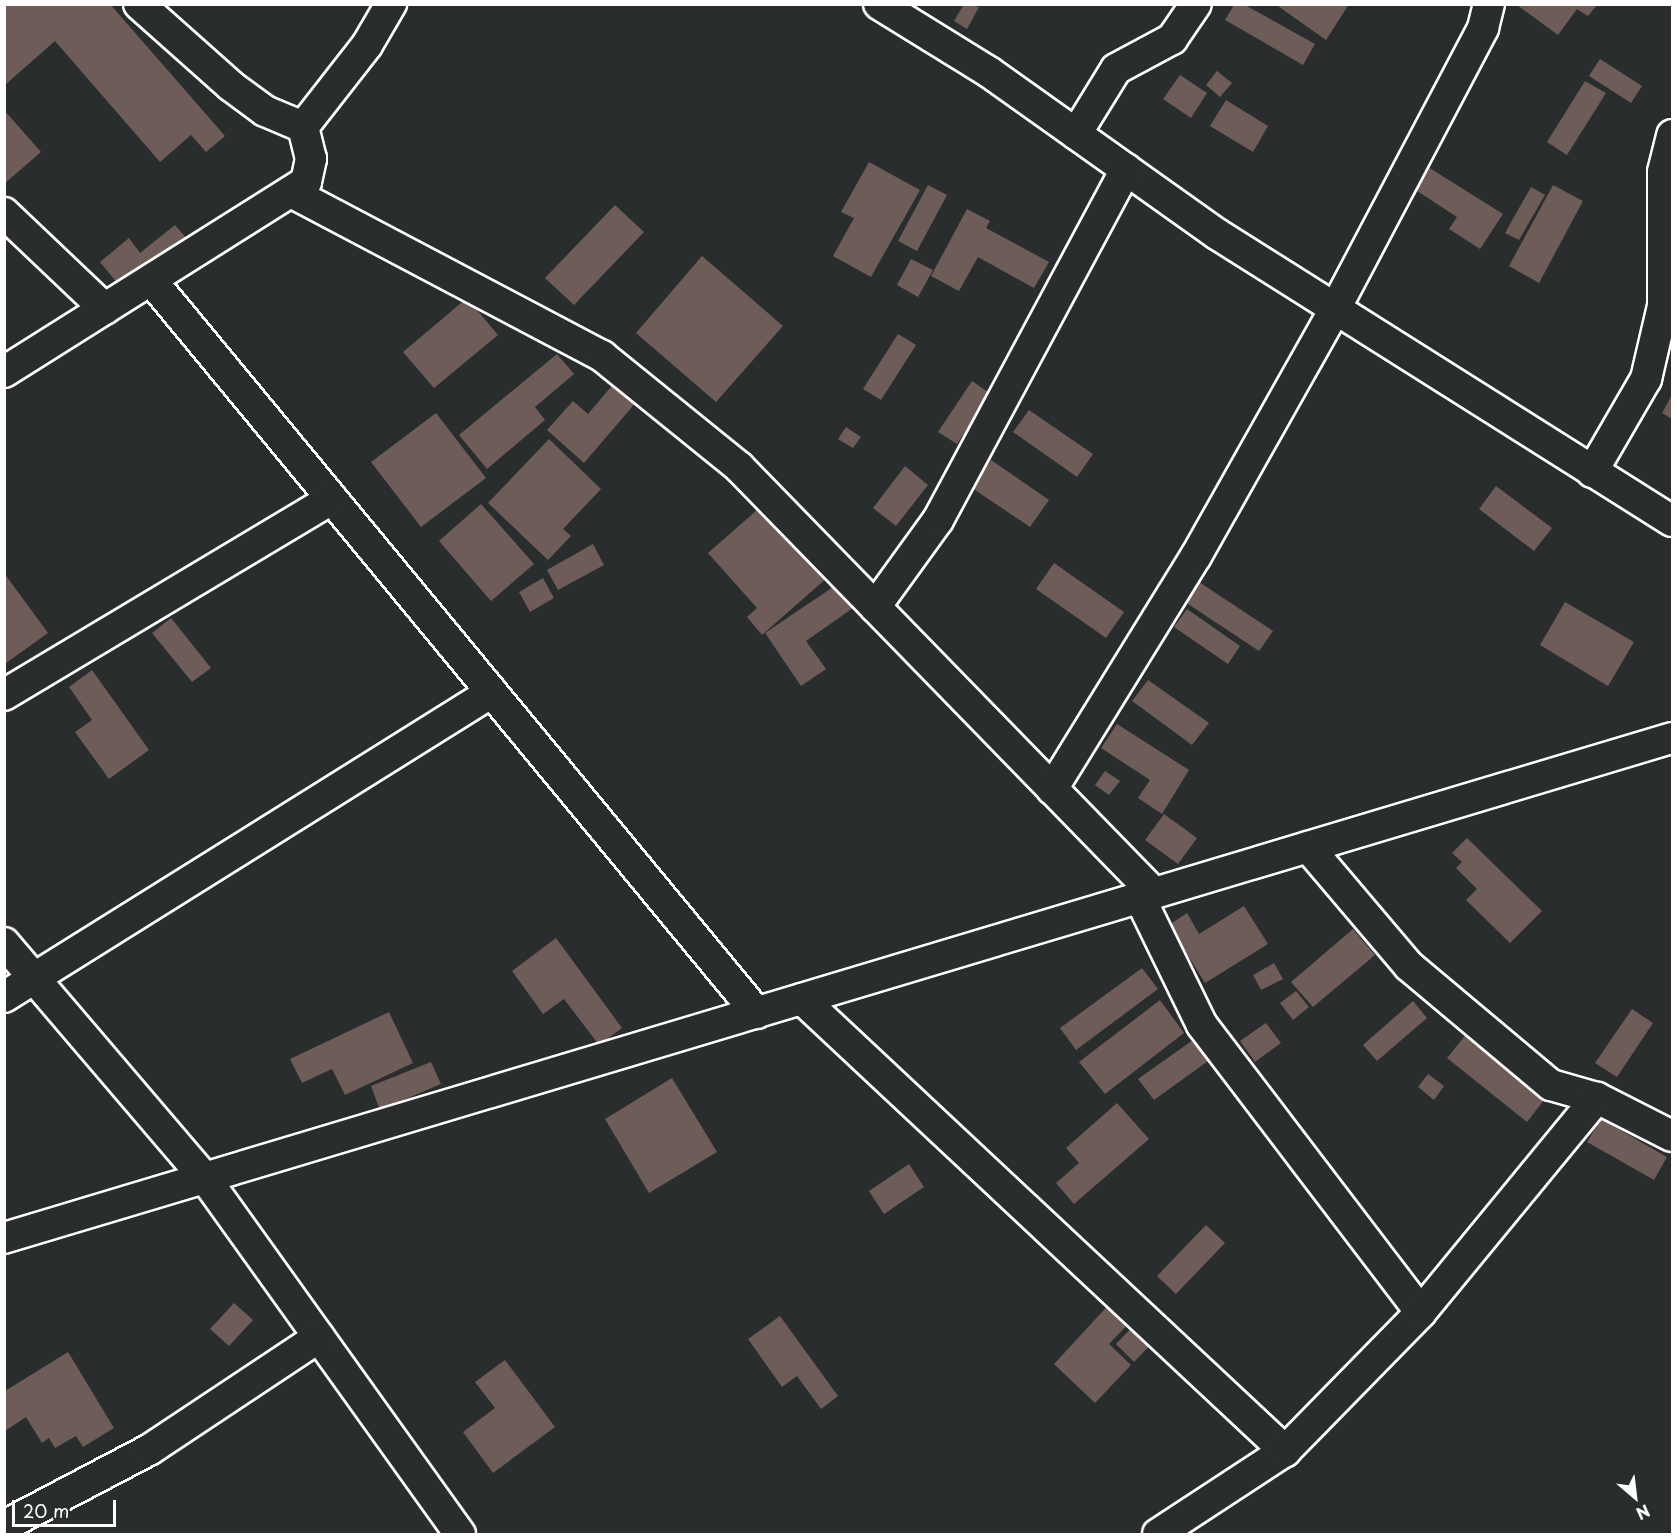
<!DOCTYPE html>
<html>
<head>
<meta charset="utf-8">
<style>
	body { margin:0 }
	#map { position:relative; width:1677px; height:1539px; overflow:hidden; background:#2a2d2e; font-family:"Playpen Sans",sans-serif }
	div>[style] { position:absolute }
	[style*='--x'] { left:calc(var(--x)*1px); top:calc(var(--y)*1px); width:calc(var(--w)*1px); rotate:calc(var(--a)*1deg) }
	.building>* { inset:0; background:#6e5c58 }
	.roads { filter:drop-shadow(2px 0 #fff) drop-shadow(-2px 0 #fff) drop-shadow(0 2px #fff) drop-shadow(0 -2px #fff) }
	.street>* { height:30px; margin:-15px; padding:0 15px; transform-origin:15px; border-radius:15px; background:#2a2d2e }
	span { translate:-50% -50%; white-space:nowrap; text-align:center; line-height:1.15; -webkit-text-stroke:4.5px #2a2d2e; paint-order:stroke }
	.frame { position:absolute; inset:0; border:6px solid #fff; pointer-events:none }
	.north { position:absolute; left:1605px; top:1467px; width:60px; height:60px; -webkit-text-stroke:4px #2a2d2e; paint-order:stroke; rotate:152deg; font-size:16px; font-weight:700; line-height:24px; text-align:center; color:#fff }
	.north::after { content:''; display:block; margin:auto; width:21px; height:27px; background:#fff; clip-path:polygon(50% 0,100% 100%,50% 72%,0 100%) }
	.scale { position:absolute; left:12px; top:1500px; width:104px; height:27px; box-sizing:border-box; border:3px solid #fff; border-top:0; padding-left:8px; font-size:18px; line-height:21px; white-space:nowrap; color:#fff; -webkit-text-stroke:4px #2a2d2e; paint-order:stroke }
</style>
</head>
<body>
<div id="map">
	<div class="building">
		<i style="clip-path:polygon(5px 4px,110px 4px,225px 136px,206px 152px,191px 135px,160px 162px,55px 41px,5px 85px)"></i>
		<i style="clip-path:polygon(964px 4px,979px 7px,967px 29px,954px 21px)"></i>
		<i style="clip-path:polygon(1275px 4px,1349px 4px,1326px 40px)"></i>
		<i style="clip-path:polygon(1234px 5px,1245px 5px,1315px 44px,1303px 65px,1225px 20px)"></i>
		<i style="clip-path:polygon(1517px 5px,1597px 5px,1588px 16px,1577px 9px,1558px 35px)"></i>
		<i style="clip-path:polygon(1600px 59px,1642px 86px,1631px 103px,1589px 76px)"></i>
		<i style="clip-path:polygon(1217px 71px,1232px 83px,1220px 97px,1206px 85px)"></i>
		<i style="clip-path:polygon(1180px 75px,1207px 93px,1191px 118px,1163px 99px)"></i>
		<i style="clip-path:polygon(1585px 81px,1606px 93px,1567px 155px,1547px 142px)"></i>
		<i style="clip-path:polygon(1226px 100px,1268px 126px,1253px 152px,1210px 126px)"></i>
		<i style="clip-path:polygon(4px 110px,41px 152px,4px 184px)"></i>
		<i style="clip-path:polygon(869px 162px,920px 190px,871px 277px,833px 256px,854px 218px,841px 212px)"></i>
		<i style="clip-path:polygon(1428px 167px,1503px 214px,1480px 249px,1449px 229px,1457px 217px,1414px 189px)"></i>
		<i style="clip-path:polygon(928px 185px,947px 195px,917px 251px,898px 241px)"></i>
		<i style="clip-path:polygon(1553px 185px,1583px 201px,1539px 283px,1509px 266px)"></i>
		<i style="clip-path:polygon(1531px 187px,1545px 195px,1519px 240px,1505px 233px)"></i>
		<i style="clip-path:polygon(615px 205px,644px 232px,574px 305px,545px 278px)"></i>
		<i style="clip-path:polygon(967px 209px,990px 221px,986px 228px,1049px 262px,1034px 288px,978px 257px,959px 291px,931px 276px)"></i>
		<i style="clip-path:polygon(175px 225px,187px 239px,123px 290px,100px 262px,129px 238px,140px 253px)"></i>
		<i style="clip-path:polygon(702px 256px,783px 326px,716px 402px,636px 333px)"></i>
		<i style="clip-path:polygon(911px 259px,933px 270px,918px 297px,897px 285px)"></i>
		<i style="clip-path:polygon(467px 298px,498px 335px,434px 388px,403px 352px)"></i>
		<i style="clip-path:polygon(898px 334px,916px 345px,881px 400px,863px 389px)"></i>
		<i style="clip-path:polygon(557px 354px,574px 374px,535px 407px,545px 420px,487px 469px,459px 435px)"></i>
		<i style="clip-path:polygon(616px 381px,638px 400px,584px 463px,547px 430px,573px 401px,588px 414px)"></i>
		<i style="clip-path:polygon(972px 381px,991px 394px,957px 444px,938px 432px)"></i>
		<i style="clip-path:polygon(1672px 395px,1672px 419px,1662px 413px)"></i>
		<i style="clip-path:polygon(1029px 410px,1093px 454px,1077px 477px,1013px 432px)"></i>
		<i style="clip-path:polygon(436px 413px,486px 478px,421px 527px,371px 462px)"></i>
		<i style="clip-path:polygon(846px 427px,861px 437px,853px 448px,838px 439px)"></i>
		<i style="clip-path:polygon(549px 439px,601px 489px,563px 529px,571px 536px,548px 560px,488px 503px)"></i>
		<i style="clip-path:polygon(991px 460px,1049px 500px,1030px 527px,972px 488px)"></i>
		<i style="clip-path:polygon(905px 466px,928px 485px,896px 526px,873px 508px)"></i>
		<i style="clip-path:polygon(1496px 486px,1552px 528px,1534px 551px,1479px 509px)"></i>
		<i style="clip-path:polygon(765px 503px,829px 576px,762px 635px,747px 617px,757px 608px,708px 553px)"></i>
		<i style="clip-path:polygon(481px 504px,534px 564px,491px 601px,439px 541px)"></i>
		<i style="clip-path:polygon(593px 544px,604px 565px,558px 590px,547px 570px)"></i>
		<i style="clip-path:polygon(1054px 563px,1124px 612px,1106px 638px,1036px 589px)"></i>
		<i style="clip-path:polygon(4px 573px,48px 633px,6px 663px,4px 661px)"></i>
		<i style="clip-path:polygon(543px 578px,554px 598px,530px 612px,519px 592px)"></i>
		<i style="clip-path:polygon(1196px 580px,1273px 631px,1259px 651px,1182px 600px)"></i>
		<i style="clip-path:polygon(836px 585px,853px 608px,806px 641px,826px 669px,801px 686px,765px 633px)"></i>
		<i style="clip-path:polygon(1565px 602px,1634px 642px,1608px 686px,1540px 645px)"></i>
		<i style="clip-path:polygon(1187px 609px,1240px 646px,1228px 664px,1174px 627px)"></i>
		<i style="clip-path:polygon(171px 618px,211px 668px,192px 682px,152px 633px)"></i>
		<i style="clip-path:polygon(92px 670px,149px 750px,109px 779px,75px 732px,92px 720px,69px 687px)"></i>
		<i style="clip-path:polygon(1148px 680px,1209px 723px,1192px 745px,1132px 701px)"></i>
		<i style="clip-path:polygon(1117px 724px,1189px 770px,1162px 814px,1138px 798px,1150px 780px,1101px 748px)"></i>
		<i style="clip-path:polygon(1105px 771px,1120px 781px,1109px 795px,1095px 785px)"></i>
		<i style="clip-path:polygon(1164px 814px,1197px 838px,1178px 864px,1145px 840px)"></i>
		<i style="clip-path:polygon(1467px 838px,1542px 911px,1510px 943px,1466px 900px,1477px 889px,1456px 868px,1462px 862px,1452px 853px)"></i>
		<i style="clip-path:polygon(1244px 906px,1268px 944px,1205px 983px,1169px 925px,1187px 913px,1199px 934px)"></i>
		<i style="clip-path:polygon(1353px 929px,1375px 955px,1313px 1007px,1291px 982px)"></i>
		<i style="clip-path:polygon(556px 938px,622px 1028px,599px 1045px,564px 999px,543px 1014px,512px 971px)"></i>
		<i style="clip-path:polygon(1274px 963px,1283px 979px,1261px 990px,1253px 975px)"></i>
		<i style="clip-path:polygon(1142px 968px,1158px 989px,1076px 1050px,1060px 1028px)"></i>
		<i style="clip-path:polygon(1296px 991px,1309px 1007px,1293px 1020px,1280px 1003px)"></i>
		<i style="clip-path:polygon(1160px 1000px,1184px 1033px,1105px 1094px,1079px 1062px)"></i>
		<i style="clip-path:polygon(1413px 1001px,1427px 1018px,1377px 1061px,1363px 1045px)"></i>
		<i style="clip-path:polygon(1632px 1009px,1653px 1023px,1617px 1077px,1595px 1063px)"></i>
		<i style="clip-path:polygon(389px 1012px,413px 1063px,345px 1095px,332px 1069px,302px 1083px,290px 1059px)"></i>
		<i style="clip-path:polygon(1266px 1023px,1281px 1043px,1255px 1062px,1240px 1041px)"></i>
		<i style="clip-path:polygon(1468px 1032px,1548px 1095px,1527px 1122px,1447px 1058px)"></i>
		<i style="clip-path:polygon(1200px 1035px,1215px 1056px,1154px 1100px,1138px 1079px)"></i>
		<i style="clip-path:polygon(431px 1062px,441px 1084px,380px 1110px,371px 1086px)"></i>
		<i style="clip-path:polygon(1428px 1074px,1444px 1086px,1434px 1100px,1418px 1087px)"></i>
		<i style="clip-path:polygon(672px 1078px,717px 1152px,649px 1193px,605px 1119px)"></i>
		<i style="clip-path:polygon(1117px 1103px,1149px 1139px,1074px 1204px,1056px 1183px,1079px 1163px,1066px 1148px)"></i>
		<i style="clip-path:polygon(1601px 1119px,1667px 1157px,1654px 1180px,1587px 1142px)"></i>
		<i style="clip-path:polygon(909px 1164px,924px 1187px,884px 1214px,869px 1191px)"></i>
		<i style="clip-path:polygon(1206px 1225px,1225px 1243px,1176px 1294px,1157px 1276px)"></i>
		<i style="clip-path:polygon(1114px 1299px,1134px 1318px,1109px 1344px,1131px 1365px,1095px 1403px,1054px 1364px)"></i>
		<i style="clip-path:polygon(234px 1303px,253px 1320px,229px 1346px,210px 1329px)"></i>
		<i style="clip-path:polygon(780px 1316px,838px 1396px,821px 1409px,797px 1376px,782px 1387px,748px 1339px)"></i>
		<i style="clip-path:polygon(1138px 1321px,1156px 1339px,1134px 1362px,1116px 1344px)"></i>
		<i style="clip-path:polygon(68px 1352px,114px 1428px,83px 1447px,76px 1436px,55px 1448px,49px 1438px,42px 1443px,26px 1417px,5px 1431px,5px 1391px)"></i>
		<i style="clip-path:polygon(505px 1360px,555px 1427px,493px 1473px,463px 1432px,495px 1408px,475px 1382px)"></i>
	</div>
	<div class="roads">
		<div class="street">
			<i style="--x:139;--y:4;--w:123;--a:41.7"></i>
			<i style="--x:231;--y:86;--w:42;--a:36.3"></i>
			<i style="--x:265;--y:111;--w:41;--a:22.8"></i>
			<i style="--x:879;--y:4;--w:129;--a:31.7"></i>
			<i style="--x:989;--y:72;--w:280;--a:35.4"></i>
			<i style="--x:1217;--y:234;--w:538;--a:32.24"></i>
			<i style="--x:1076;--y:134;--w:76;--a:-58.4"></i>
			<i style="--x:1116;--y:69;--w:64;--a:-28.2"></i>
			<i style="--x:1172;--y:39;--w:42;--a:-55.6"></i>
			<i style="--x:291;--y:192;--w:352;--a:27.8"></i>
			<i style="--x:602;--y:356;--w:176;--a:39"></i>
			<i style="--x:739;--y:467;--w:595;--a:45.75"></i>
			<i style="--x:4;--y:213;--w:139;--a:43.5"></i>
			<i style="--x:151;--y:280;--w:951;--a:50.42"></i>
			<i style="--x:4;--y:372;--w:357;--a:-32.2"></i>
			<i style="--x:306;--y:182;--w:24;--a:-78"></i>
			<i style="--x:311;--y:159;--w:33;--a:-104"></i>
			<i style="--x:303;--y:127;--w:104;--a:-52"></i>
			<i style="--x:367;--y:45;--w:48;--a:-59.7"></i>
			<i style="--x:1592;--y:472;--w:108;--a:-59.9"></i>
			<i style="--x:1646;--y:379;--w:75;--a:-76.9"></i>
			<i style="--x:1663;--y:306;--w:134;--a:-90"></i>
			<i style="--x:1663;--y:172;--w:38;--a:-76"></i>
			<i style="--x:875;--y:607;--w:107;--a:-54.1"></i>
			<i style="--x:938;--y:520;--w:398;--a:-61.8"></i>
			<i style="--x:4;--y:695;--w:382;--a:-30.9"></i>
			<i style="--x:1052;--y:789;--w:274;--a:-58.3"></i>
			<i style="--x:1196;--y:556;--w:283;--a:-60.6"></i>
			<i style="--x:1335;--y:309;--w:318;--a:-62.2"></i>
			<i style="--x:1483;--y:28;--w:25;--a:-76"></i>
			<i style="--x:1308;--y:847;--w:156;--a:49.7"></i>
			<i style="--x:1409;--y:966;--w:185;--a:40"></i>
			<i style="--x:1551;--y:1085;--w:48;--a:15.8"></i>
			<i style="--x:1597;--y:1098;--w:84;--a:26.9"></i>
			<i style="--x:1140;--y:898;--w:141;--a:64"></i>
			<i style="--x:1202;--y:1025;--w:361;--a:52.7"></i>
			<i style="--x:4;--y:943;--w:309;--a:49.5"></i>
			<i style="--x:205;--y:1178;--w:438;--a:54.4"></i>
			<i style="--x:4;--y:997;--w:575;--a:-32.01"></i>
			<i style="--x:802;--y:999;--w:662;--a:43.1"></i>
			<i style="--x:4;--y:1238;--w:1741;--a:-16.69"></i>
			<i style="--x:4;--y:1526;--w:164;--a:-27.7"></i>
			<i style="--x:149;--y:1450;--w:204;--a:-33.6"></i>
			<i style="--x:1158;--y:1534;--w:152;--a:-33.2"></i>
			<i style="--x:1285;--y:1451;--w:194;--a:-45.6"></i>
			<i style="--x:1421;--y:1312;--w:277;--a:-50.6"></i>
		</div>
	</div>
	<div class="frame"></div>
	<div class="north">N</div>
	<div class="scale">20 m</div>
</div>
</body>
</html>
